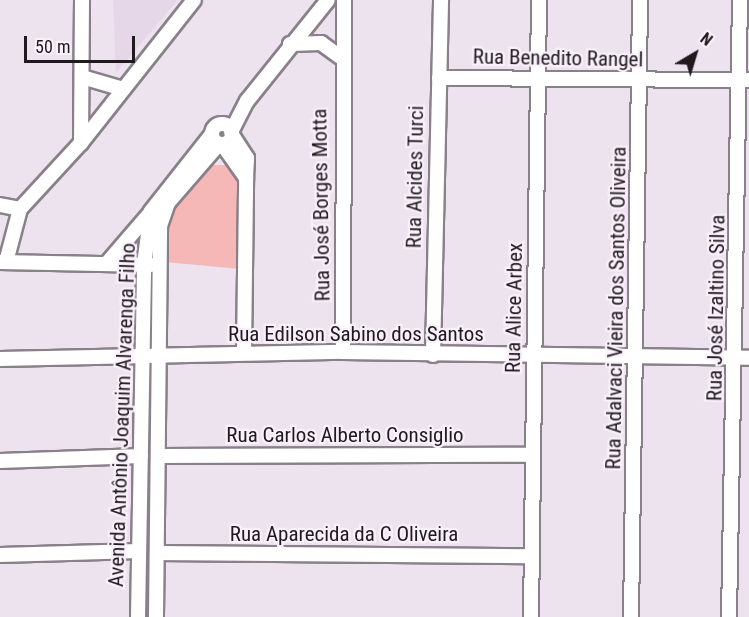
<!DOCTYPE html>
<html>
<head>
<meta charset="utf-8">
<style>
	body { margin:0 }
	#map { position:relative; width:749px; height:617px; overflow:hidden; background:#ede3ee; font-family:"Roboto Condensed",sans-serif }
	div>[style] { position:absolute }
	.built>* { inset:0; background:#e6d7e8 }
	.green>* { inset:0; background:#f6b7b7 }
	.roads { filter:drop-shadow(2px 0 #89808a) drop-shadow(-2px 0 #89808a) drop-shadow(0 2px #89808a) drop-shadow(0 -2px #89808a) }
	.minor>* { height:14px; margin:-7px; padding:0 7px; transform-origin:7px; border-radius:7px; background:#fff }
	.minor>.ring { margin:-7px; padding:0; box-sizing:content-box; background:none; border:14px solid #fff; border-radius:50% }
	span { translate:-50% -50%; white-space:nowrap; text-align:center; line-height:1.15; -webkit-text-stroke:4.5px #faf0fb; paint-order:stroke }
	.street-label { font-size:21px; color:#1e1a1e }
	.north { position:absolute; left:665px; top:24px; width:60px; height:60px; -webkit-text-stroke:4px #faf0fb; paint-order:stroke; rotate:38deg; font-size:16px; font-weight:700; line-height:24px; text-align:center; color:#1e1a1e }
	.north::after { content:''; display:block; margin:auto; width:21px; height:27px; background:#1e1a1e; clip-path:polygon(50% 0,100% 100%,50% 72%,0 100%) }
	.scale { position:absolute; left:24px; top:36px; width:111px; height:27px; box-sizing:border-box; border:3px solid #1e1a1e; border-top:0; padding-left:8px; font-size:18px; line-height:21px; white-space:nowrap; color:#1e1a1e; -webkit-text-stroke:4px #faf0fb; paint-order:stroke }
</style>
</head>
<body>
<div id="map">
	<div class="built">
		<i style="clip-path:polygon(113px 0,178px 0,116px 73px)"></i>
	</div>
	<div class="green">
		<i style="clip-path:polygon(213px 165px,232px 165px,242px 181px,240px 269px,165px 262px,163px 219px)"></i>
	</div>
	<div class="roads">
		<div class="minor">
			<i style="left:290px;top:44px;width:31px;rotate:-2deg"></i>
			<i style="left:321px;top:43px;width:24px;rotate:36deg"></i>
			<i style="left:82px;top:77px;width:43px;rotate:16.3deg"></i>
			<i style="left:439px;top:78px;width:310px;rotate:0.4deg"></i>
			<i class="ring" style="left:212px;top:124px;width:6px;height:6px"></i>
			<i style="left:231px;top:132px;width:35px;rotate:-63deg"></i>
			<i style="left:247px;top:101px;width:129px;rotate:-51.3deg"></i>
			<i style="left:81px;top:143px;width:143px;rotate:-89.6deg"></i>
			<i style="left:222px;top:144px;width:42px;rotate:54.8deg"></i>
			<i style="left:246px;top:178px;width:20px;rotate:-87deg"></i>
			<i style="left:247px;top:158px;width:27px;rotate:-123deg"></i>
			<i style="left:0;top:205px;width:20px;rotate:11deg"></i>
			<i style="left:0;top:262px;width:151px;rotate:1.1deg"></i>
			<i style="left:6px;top:262px;width:55px;rotate:-75.2deg"></i>
			<i style="left:20px;top:209px;width:90px;rotate:-47.3deg"></i>
			<i style="left:81px;top:143px;width:182px;rotate:-51.7deg"></i>
			<i style="left:107px;top:263px;width:66px;rotate:-49.3deg"></i>
			<i style="left:343px;top:352px;width:352px;rotate:-89.8deg"></i>
			<i style="left:244px;top:353px;width:175px;rotate:-89.3deg"></i>
			<i style="left:433px;top:355px;width:355px;rotate:-88.7deg"></i>
			<i style="left:0;top:359px;width:343px;rotate:-1.2deg"></i>
			<i style="left:343px;top:352px;width:406px;rotate:0.8deg"></i>
			<i style="left:159px;top:456px;width:372px;rotate:-0.2deg"></i>
			<i style="left:0;top:461px;width:141px;rotate:-2deg"></i>
			<i style="left:157px;top:553px;width:374px;rotate:0.5deg"></i>
			<i style="left:0;top:555px;width:139px;rotate:-1.6deg"></i>
			<i style="left:138px;top:617px;width:352px;rotate:-89deg"></i>
			<i style="left:144px;top:265px;width:54px;rotate:-82.6deg"></i>
			<i style="left:151px;top:211px;width:98px;rotate:-51.6deg"></i>
			<i style="left:156px;top:617px;width:391px;rotate:-89.4deg"></i>
			<i style="left:160px;top:226px;width:24px;rotate:-71deg"></i>
			<i style="left:168px;top:203px;width:78px;rotate:-49.2deg"></i>
			<i style="left:531px;top:617px;width:617px;rotate:-89.26deg"></i>
			<i style="left:631px;top:617px;width:617px;rotate:-89.16deg"></i>
			<i style="left:729px;top:617px;width:617px;rotate:-88.98deg"></i>
		</div>
	</div>
	<div class="street-label">
		<span style="left:558px;top:58px;rotate:1deg">Rua Benedito Rangel</span>
		<span style="left:415px;top:177px;rotate:-89deg">Rua Alcides Turci</span>
		<span style="left:321px;top:205px;rotate:-91deg">Rua José Borges Motta</span>
		<span style="left:514px;top:308px;rotate:-89deg">Rua Alice Arbex</span>
		<span style="left:616px;top:308px;rotate:-89deg">Rua Adalvaci Vieira dos Santos Oliveira</span>
		<span style="left:716px;top:308px;rotate:-89deg">Rua José Izaltino Silva</span>
		<span style="left:356px;top:334px">Rua Edilson Sabino dos Santos</span>
		<span style="left:122px;top:415px;rotate:-88deg">Avenida Antônio Joaquim Alvarenga Filho</span>
		<span style="left:345px;top:435px">Rua Carlos Alberto Consiglio</span>
		<span style="left:344px;top:534px">Rua Aparecida da C Oliveira</span>
	</div>
	<div class="north">N</div>
	<div class="scale">50 m</div>
</div>
</body>
</html>
